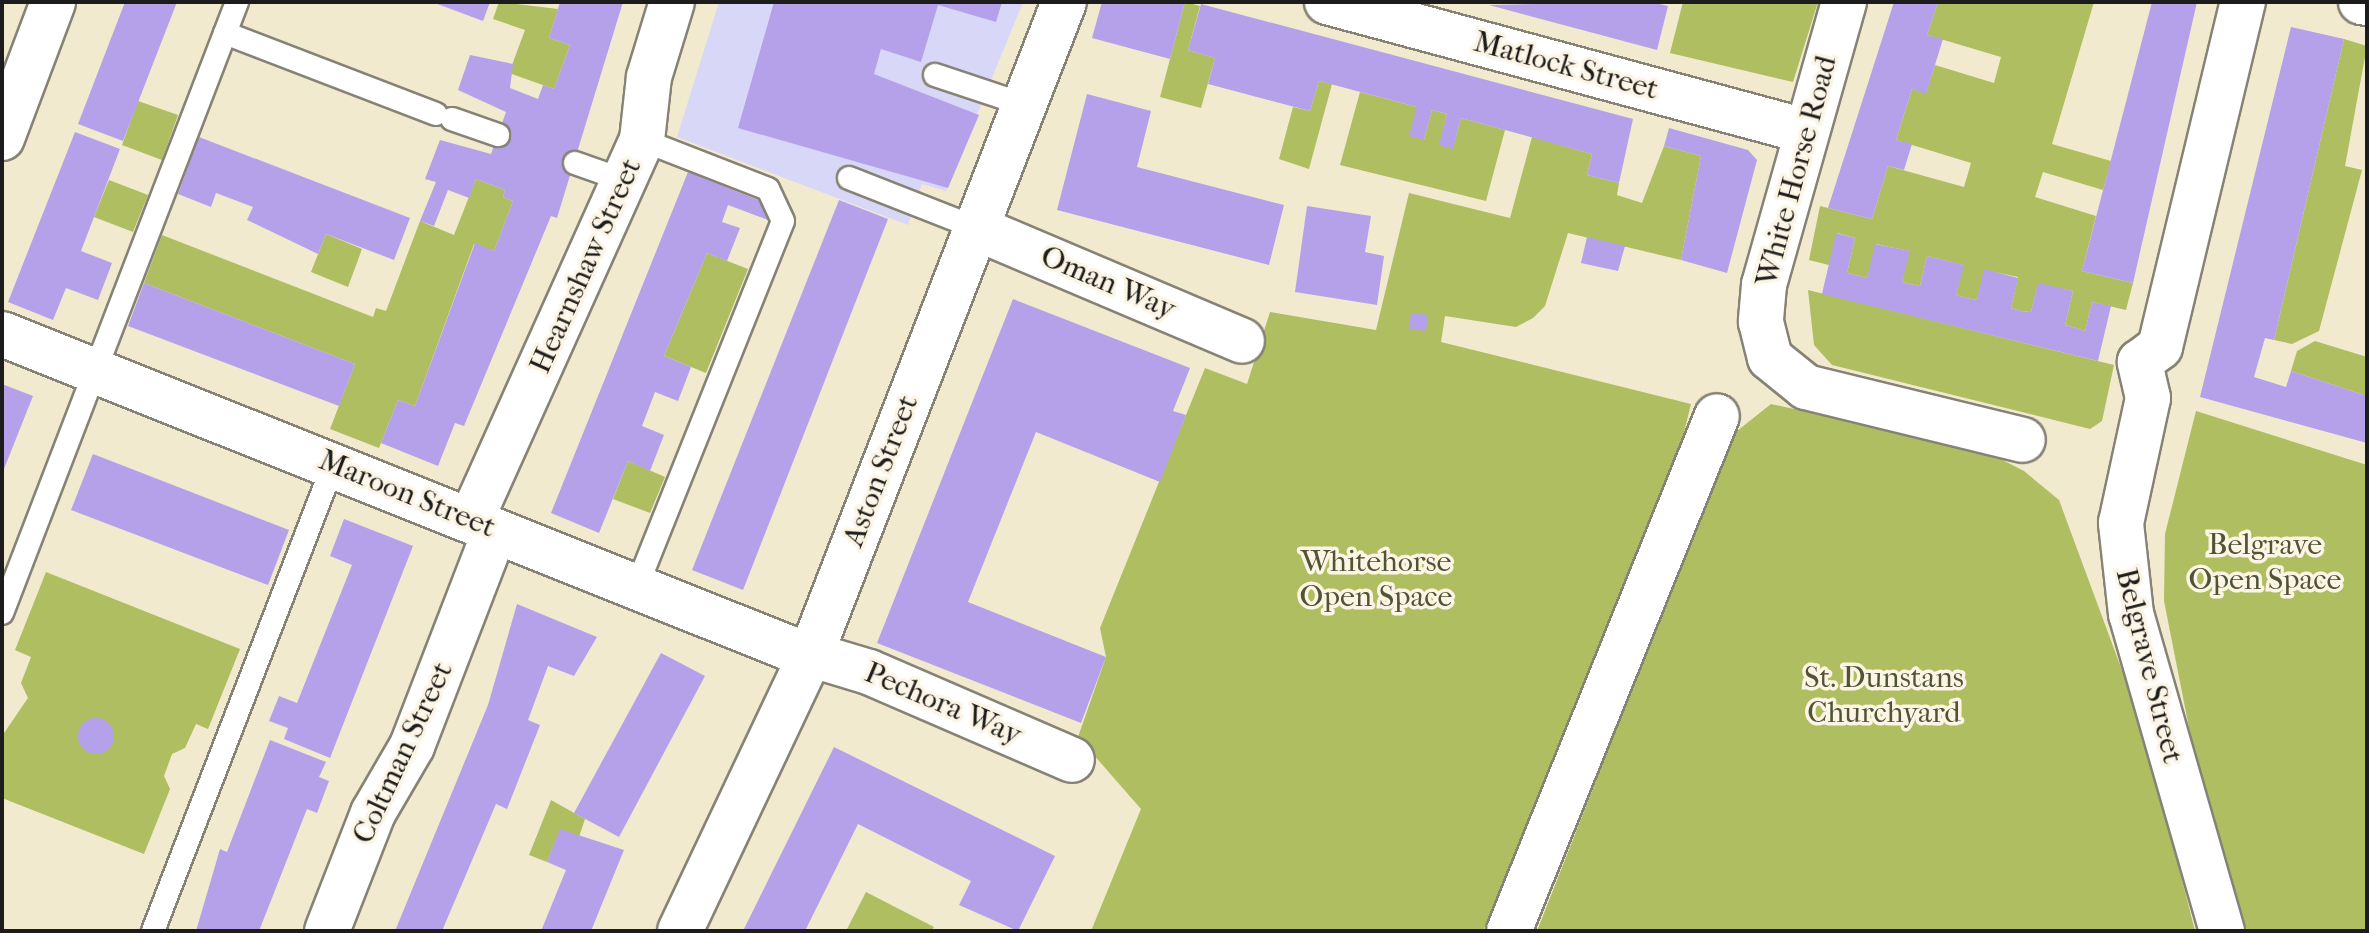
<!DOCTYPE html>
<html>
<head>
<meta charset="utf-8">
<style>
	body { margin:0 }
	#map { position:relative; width:2369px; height:933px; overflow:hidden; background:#f1eacf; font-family:"IM FELL French Canon",serif }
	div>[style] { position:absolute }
	.built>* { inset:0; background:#d8d7f8 }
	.green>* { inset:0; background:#aebe61 }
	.building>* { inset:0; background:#b5a1ea }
	.round { border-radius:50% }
	.roads { filter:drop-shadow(2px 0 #868376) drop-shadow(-2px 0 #868376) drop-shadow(0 2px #868376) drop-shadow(0 -2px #868376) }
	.lane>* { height:22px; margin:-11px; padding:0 11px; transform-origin:11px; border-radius:11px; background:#fff }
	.street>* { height:44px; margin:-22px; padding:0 22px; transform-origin:22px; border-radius:22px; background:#fff }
	.secondary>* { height:44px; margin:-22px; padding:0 22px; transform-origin:22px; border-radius:22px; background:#fff }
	span { translate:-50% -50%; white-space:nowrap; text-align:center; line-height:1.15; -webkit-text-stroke:7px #fcf5e5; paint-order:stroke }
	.street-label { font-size:30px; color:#1c1c1c }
	.park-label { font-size:30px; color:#4f5534 }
	.frame { position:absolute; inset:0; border:4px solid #1c1c1c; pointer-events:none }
</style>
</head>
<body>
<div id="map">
	<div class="built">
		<i style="clip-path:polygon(719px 2px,1023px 2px,946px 191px,922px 184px,908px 225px,677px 137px)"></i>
	</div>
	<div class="green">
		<i style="clip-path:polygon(499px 2px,558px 9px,549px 38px,570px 45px,554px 89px,509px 73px,525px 30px,493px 19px)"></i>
		<i style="clip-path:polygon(1185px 2px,1200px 6px,1188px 50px,1215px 58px,1201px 108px,1160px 97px)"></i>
		<i style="clip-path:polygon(1683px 2px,1818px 2px,1793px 82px,1670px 53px)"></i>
		<i style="clip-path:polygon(1938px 2px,2094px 2px,2052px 144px,2111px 161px,2103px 190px,2043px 172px,2035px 197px,2096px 216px,2082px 271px,2133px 283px,2126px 310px,2092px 302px,2085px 331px,2076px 328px,2065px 325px,2073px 291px,2038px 284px,2031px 312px,2021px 311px,2011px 308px,2018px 277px,1985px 270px,1977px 300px,1967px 298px,1956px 295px,1963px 265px,1927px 256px,1920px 286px,1910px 284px,1902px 282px,1909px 251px,1876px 244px,1867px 278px,1847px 273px,1855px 238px,1837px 233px,1829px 265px,1809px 260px,1820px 206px,1872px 219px,1888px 166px,1964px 187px,1971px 163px,1896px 140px,1912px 89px,1926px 93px,1935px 65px,1994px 83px,2001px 57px,1927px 35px)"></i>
		<i style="clip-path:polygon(2344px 39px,2367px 46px,2345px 166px,2362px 170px,2319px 331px,2292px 344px,2274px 340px)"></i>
		<i style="clip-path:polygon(1319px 81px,1332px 84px,1309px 169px,1279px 159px,1293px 107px,1310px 111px)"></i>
		<i style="clip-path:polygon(1360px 92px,1417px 107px,1424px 140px,1432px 110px,1447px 114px,1440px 145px,1453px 148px,1461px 118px,1505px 130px,1486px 201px,1340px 165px)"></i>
		<i style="clip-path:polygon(138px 101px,178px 115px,162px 160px,122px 145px)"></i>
		<i style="clip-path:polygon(1532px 137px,1592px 154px,1587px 175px,1619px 183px,1617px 195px,1642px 203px,1664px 146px,1701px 156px,1681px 260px,1568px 233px,1545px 306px,1533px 318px,1516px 327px,1445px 316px,1441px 342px,1691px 404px,1676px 465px,1483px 931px,1091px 931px,1141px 809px,1078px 737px,1106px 657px,1100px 628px,1205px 368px,1247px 384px,1270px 312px,1376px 330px,1409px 193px,1510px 218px)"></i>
		<i style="clip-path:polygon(476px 179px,505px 190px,503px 197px,513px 201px,494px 251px,474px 244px,415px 406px,398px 400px,379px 448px,330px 429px,355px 364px,144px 283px,162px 235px,373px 317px,376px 308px,386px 311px,420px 221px,454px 235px)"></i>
		<i style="clip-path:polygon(109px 180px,148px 195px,133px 232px,94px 217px)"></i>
		<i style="clip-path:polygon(326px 234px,362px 249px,348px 287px,311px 272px)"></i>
		<i style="clip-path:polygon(707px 253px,748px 269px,706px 373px,664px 356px)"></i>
		<i style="clip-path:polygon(1808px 290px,2114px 365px,2102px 421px,2090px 429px,1832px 365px,1814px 345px)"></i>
		<i style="clip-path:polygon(2315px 341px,2367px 357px,2367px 396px,2291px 371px,2297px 351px)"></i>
		<i style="clip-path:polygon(1771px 404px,1981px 449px,2024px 471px,2059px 500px,2144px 730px,2195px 931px,1537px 931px,1732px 435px)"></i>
		<i style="clip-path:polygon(2196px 411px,2367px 465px,2367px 931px,2247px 931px,2194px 753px,2164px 601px,2165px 534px)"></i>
		<i style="clip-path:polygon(628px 461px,665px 477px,650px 513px,613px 499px)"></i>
		<i style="clip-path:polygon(46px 572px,240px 649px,208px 729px,196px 724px,185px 748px,172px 754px,164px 776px,170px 789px,144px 854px,2px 798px,2px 736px,28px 698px,21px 683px,31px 657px,15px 650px)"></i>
		<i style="clip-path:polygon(551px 800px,585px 819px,579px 837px,560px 830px,547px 862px,529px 855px)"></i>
		<i style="clip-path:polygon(866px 892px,934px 927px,931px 931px,846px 931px)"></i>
	</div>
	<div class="building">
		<i style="clip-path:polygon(125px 2px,177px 2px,123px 141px,78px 124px)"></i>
		<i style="clip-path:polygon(432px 2px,490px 2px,483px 21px)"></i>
		<i style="clip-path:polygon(560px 2px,623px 2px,557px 218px,551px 216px,464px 426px,455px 423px,438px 466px,381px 443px,398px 400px,415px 406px,475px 243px,494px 251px,513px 201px,503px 197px,505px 190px,476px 179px,469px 198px,448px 190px,434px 226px,420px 221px,436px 182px,425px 179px,440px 140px,491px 154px,506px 112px,458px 90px,470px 55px,513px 64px,510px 88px,538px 99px,543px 85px,554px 89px,570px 45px,549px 38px)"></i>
		<i style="clip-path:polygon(774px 2px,1002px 2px,996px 22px,938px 5px,921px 62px,881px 49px,874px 74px,979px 115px,948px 188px,738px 128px)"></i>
		<i style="clip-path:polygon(1102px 2px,1185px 2px,1170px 59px,1092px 38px)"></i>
		<i style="clip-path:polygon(1651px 2px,1668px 6px,1657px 50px,1489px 5px)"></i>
		<i style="clip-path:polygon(1894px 2px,1938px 2px,1927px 35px,1943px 39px,1926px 94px,1912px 89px,1896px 140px,1912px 144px,1904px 170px,1888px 166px,1872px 219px,1828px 208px)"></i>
		<i style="clip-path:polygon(2152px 2px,2197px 2px,2133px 283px,2082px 271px)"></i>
		<i style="clip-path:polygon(1201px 4px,1633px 119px,1619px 183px,1587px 175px,1592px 154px,1461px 118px,1453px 149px,1439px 145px,1447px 114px,1432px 110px,1424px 140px,1409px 136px,1417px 107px,1319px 81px,1310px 111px,1208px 84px,1215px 58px,1188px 50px)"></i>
		<i style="clip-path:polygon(2291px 27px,2344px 39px,2274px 340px,2265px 338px,2254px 377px,2286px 387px,2291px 371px,2367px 396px,2367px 443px,2200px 397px)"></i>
		<i style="clip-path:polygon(1087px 94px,1151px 111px,1137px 167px,1284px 205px,1269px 265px,1057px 210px)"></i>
		<i style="clip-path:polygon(1669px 128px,1748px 150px,1757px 160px,1727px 273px,1681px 260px,1701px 156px,1664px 146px)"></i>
		<i style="clip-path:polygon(75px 132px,120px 149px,81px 251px,112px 263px,98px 300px,66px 288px,53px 320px,8px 302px)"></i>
		<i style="clip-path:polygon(199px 137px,410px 218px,394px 260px,326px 234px,318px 254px,247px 220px,253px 207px,216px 193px,211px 207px,178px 194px)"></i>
		<i style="clip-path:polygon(688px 172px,763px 202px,770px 215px,768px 220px,728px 205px,722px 222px,740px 228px,727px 261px,707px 253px,664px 356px,691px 367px,678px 401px,655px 392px,642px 426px,664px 435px,650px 471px,628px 461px,599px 533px,551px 513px)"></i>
		<i style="clip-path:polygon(839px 200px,888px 219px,743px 590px,692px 570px)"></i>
		<i style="clip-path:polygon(1307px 206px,1371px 216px,1365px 252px,1384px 256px,1377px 305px,1295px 292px)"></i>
		<i style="clip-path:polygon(1836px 233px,1855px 238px,1847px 273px,1867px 278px,1875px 244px,1910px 251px,1902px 282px,1910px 284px,1920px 286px,1927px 256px,1964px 265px,1956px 295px,1967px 298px,1977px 300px,1984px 269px,2018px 278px,2011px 308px,2021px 311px,2031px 312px,2038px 283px,2073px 291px,2065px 325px,2076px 328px,2085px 331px,2092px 302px,2111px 306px,2098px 361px,1822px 294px)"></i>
		<i style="clip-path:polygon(1587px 237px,1625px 246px,1618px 271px,1581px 263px)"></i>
		<i style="clip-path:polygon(144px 283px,355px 364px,339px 406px,128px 326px)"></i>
		<i style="clip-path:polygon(1013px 299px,1190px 368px,1173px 411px,1186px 415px,1160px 482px,1036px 432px,968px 602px,1106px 657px,1081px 723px,877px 643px)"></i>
		<i style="clip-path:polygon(1411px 313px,1428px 315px,1426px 331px,1409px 329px)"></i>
		<i style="clip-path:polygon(2px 384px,33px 396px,2px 474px)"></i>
		<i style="clip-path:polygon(93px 454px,289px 530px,268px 585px,71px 510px)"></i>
		<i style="clip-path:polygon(344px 519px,413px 546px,330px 758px,284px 739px,288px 728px,269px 721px,279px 696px,297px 703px,352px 565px,330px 556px)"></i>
		<i style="clip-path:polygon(517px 604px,597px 637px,574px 676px,548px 666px,528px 720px,540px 725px,507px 809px,496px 804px,442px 931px,395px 931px,488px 705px)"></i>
		<i style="clip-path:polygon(661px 653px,705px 676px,619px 837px,574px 813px)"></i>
		<i class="round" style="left:78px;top:718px;width:36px;height:36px"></i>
		<i style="clip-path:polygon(270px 740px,326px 762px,319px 777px,329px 781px,317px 813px,307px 809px,259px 931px,196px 931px,220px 849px,227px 852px)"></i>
		<i style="clip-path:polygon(834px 747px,1055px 856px,1018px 931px,959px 905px,971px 881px,858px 824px,805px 931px,743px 931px)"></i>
		<i style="clip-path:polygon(560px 829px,624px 850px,591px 931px,541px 931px,566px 870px,547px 862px)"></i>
	</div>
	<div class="roads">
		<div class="lane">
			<i style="left:225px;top:33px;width:226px;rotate:21deg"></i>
			<i style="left:935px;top:75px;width:98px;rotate:18.4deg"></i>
			<i style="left:452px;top:119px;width:49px;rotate:19.2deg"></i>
			<i style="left:575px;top:163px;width:54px;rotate:19.4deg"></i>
			<i style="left:849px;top:178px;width:134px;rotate:21.4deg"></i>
			<i style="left:637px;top:586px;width:393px;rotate:-68.2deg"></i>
			<i style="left:783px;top:221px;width:35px;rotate:-115deg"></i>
			<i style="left:768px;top:189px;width:135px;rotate:-158.7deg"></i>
			<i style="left:2px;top:613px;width:655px;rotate:-68.96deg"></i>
			<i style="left:153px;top:931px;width:502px;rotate:-68.86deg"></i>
		</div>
		<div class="street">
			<i style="left:1327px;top:2px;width:495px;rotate:15.1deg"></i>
			<i style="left:1844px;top:2px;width:294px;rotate:105.8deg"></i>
			<i style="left:1764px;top:285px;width:37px;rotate:95deg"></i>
			<i style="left:1761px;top:322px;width:37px;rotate:76deg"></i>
			<i style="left:1770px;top:358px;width:46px;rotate:38.9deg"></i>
			<i style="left:1806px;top:387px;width:223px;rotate:13.7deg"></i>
			<i style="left:2361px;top:2px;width:6px;rotate:9deg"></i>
			<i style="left:2px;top:138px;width:145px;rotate:-69.4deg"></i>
			<i style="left:974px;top:227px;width:291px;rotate:23deg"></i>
			<i style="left:2px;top:334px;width:844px;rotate:21.76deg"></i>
			<i style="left:786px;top:647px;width:87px;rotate:16.8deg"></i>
			<i style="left:869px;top:672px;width:221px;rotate:23.4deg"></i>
			<i style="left:471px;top:520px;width:417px;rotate:-65.8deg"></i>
			<i style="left:642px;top:140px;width:63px;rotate:-83.7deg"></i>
			<i style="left:649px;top:77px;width:78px;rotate:-73deg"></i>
			<i style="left:327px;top:931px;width:127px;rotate:-68.7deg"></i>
			<i style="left:373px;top:813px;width:78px;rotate:-59.8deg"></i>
			<i style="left:412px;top:746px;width:230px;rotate:-68.9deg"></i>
			<i style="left:680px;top:931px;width:306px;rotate:-64.7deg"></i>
			<i style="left:811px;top:654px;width:699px;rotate:-68.79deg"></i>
			<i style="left:1509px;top:931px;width:555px;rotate:-68.01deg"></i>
		</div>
		<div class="secondary">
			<i style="left:2222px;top:931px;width:330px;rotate:-106deg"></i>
			<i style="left:2131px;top:614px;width:92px;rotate:-96.3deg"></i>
			<i style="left:2121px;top:523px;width:128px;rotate:-77.8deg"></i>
			<i style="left:2148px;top:398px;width:37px;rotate:-103deg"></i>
			<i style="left:2140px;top:362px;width:25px;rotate:-37deg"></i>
			<i style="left:2160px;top:347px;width:355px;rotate:-76.5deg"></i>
		</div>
	</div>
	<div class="street-label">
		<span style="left:1566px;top:66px;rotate:15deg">Matlock Street</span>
		<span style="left:1797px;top:171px;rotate:-75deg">White Horse Road</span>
		<span style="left:586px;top:266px;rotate:-66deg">Hearnshaw Street</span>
		<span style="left:1108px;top:283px;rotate:23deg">Oman Way</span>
		<span style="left:881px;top:471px;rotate:-69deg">Aston Street</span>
		<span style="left:407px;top:494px;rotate:22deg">Maroon Street</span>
		<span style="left:2149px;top:666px;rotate:76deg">Belgrave Street</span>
		<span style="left:943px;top:704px;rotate:23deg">Pechora Way</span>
		<span style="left:403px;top:753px;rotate:-65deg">Coltman Street</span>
	</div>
	<div class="park-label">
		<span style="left:2265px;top:562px">Belgrave<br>Open Space</span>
		<span style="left:1376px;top:579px">Whitehorse<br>Open Space</span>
		<span style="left:1884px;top:695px">St. Dunstans<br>Churchyard</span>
	</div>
	<div class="frame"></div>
</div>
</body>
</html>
